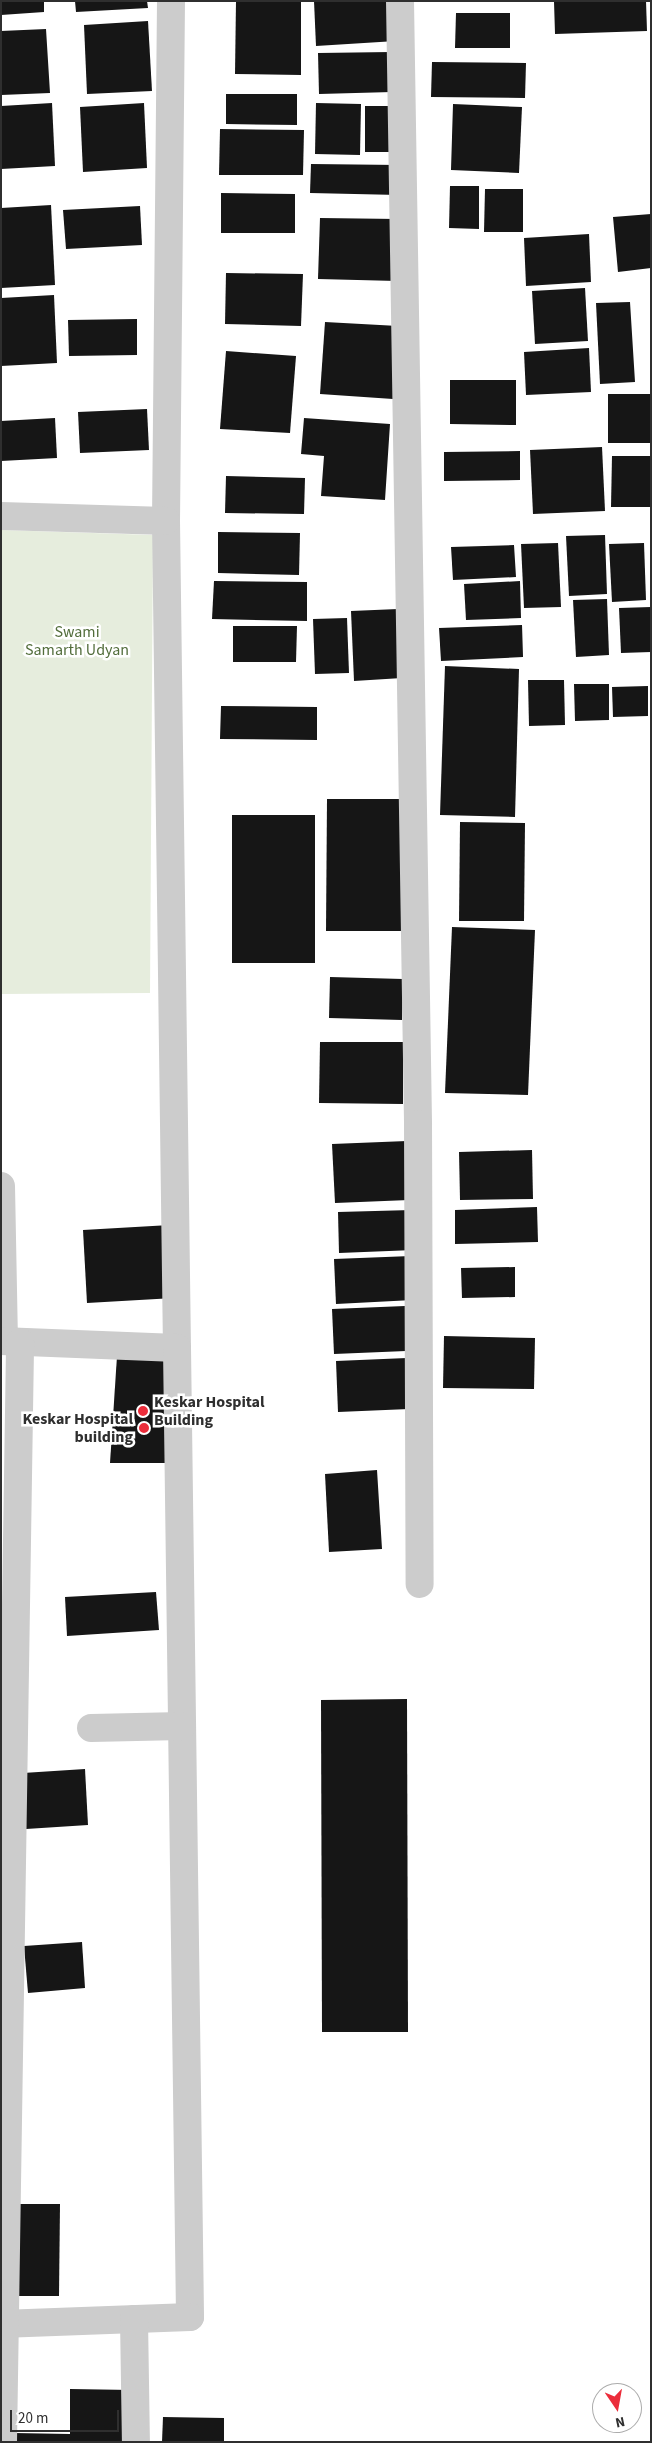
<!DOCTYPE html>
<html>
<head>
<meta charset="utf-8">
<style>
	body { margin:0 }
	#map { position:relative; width:652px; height:2443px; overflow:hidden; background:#fff; font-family:"Source Sans 3",sans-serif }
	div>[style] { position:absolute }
	.green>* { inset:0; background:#e6eddd }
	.building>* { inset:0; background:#161616 }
	.minor>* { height:28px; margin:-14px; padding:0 14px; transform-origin:14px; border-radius:14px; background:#ccc }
	.dots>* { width:14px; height:14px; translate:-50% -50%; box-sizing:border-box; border:2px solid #fff; border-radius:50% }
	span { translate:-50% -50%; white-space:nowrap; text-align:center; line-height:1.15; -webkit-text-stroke:5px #fff; paint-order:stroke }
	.park-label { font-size:16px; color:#526d3b }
	.poi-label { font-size:16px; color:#2f2f2f; font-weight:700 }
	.left { translate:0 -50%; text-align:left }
	.right { translate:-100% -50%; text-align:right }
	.frame { position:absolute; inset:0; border:2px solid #2f2f2f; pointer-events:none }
	.north { position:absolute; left:592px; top:2383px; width:50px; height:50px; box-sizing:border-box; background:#fff; border:1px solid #acacac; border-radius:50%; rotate:168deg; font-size:14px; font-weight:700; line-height:20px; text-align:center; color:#2f2f2f }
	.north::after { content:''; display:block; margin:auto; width:18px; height:22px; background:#eb2d3b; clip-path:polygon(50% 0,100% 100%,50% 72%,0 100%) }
	.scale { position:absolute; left:10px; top:2410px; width:109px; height:22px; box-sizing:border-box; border:2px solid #2f2f2f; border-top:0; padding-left:6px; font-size:15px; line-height:18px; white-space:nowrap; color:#2f2f2f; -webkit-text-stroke:4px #fff; paint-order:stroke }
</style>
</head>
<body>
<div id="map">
	<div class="green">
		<i style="clip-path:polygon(1px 530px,153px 535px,150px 993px,1px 994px)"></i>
	</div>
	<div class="building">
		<i style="clip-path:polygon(1px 1px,44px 1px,44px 12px,1px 15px)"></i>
		<i style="clip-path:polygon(75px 1px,147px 1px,148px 8px,76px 12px)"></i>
		<i style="clip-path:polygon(236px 1px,301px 1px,301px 75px,235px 74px)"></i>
		<i style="clip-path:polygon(314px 1px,394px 1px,396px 41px,316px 46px)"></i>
		<i style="clip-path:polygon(554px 1px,646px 1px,647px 31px,555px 34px)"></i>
		<i style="clip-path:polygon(456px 13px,510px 13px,510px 48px,455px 48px)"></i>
		<i style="clip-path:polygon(148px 21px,152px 91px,87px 94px,84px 25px)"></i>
		<i style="clip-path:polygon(46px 29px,50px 93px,1px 95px,1px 31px)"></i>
		<i style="clip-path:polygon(391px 52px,392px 92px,319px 94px,318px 53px)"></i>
		<i style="clip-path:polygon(432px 62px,526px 63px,525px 98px,431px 97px)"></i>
		<i style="clip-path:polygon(226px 94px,297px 94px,297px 125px,226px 124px)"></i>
		<i style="clip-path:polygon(52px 103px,55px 166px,1px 169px,1px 106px)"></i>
		<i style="clip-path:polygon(144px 103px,147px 168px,83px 172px,80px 107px)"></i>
		<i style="clip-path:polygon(316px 103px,361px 104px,360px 155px,315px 154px)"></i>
		<i style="clip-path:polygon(453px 104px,522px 107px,519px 173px,451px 170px)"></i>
		<i style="clip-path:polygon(365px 106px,397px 106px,396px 152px,365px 152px)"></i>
		<i style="clip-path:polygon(220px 129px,304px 130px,303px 175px,219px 175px)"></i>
		<i style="clip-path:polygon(311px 164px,399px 165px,399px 195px,310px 193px)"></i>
		<i style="clip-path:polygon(450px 186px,479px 186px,479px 229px,449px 228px)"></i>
		<i style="clip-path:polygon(485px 189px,523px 189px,523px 232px,484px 232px)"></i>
		<i style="clip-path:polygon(221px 193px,295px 194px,295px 233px,221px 233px)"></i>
		<i style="clip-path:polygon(51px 205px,55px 285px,1px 288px,1px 208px)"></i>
		<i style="clip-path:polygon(140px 206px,142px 245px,66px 249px,63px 210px)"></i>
		<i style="clip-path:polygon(651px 214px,651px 268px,618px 272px,613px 217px)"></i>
		<i style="clip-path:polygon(320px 218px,398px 219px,397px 281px,318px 279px)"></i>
		<i style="clip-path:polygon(589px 234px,591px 282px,526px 286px,524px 238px)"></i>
		<i style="clip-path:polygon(226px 273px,303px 274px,301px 326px,225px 324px)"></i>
		<i style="clip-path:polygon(585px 288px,588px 341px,535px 344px,532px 291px)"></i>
		<i style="clip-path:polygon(54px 295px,57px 363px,1px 366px,1px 298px)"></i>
		<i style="clip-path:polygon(630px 302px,635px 382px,600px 384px,596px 303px)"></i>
		<i style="clip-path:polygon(137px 319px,137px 355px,69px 356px,68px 320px)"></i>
		<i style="clip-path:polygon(325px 322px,398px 326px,393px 399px,320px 394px)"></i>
		<i style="clip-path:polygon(589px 348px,591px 392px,526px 395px,524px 352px)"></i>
		<i style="clip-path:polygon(226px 351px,296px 356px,290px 433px,220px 429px)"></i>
		<i style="clip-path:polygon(450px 380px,516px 380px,516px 425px,450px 424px)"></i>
		<i style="clip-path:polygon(608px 394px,651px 394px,651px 443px,608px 443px)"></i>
		<i style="clip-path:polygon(147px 409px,149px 450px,80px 453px,78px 412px)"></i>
		<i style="clip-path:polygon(55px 418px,57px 458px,1px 461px,1px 421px)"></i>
		<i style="clip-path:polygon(304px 418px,390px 424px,385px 500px,321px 496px,324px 456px,301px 454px)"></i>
		<i style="clip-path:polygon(602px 447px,605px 511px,533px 514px,530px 450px)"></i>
		<i style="clip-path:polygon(520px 451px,520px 480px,444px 481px,444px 452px)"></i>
		<i style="clip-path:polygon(612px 456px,651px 456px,651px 507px,611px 507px)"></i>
		<i style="clip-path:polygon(226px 476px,305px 478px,304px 514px,225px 513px)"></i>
		<i style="clip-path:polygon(218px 532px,300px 533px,299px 575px,218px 573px)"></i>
		<i style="clip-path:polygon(605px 535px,607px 594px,569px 596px,566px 536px)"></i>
		<i style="clip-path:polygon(558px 543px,561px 607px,524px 608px,521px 544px)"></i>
		<i style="clip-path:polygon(644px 543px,646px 600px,612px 602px,609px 544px)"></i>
		<i style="clip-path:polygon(514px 545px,516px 577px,453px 580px,451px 547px)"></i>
		<i style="clip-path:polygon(214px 581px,307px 582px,307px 621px,212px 619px)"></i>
		<i style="clip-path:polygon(520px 581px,521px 618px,466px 620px,464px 584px)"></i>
		<i style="clip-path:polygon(607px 599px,609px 655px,576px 657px,573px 600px)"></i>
		<i style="clip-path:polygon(651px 607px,651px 652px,621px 653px,619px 608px)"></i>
		<i style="clip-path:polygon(398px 609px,402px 678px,354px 681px,351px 611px)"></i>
		<i style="clip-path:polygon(347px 618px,349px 673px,315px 674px,313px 619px)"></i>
		<i style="clip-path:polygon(522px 625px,523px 657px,441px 661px,439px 628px)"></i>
		<i style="clip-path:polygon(233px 626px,297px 626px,296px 662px,233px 662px)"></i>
		<i style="clip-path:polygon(445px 666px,519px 669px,515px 817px,440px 815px)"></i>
		<i style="clip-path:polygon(528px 680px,564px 680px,565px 725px,529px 726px)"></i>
		<i style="clip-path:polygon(574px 684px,609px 684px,609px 720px,575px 721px)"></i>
		<i style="clip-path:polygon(648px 686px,648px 716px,613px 717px,612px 687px)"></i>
		<i style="clip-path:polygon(221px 706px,317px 707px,317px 740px,220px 739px)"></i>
		<i style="clip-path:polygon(327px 799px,407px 799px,406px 931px,326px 931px)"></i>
		<i style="clip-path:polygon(232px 815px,315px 815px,315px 963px,232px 963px)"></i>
		<i style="clip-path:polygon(460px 822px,525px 823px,524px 921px,459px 921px)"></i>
		<i style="clip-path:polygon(452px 927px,535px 930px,528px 1095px,445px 1093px)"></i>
		<i style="clip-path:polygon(330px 977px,403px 979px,402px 1020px,329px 1018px)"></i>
		<i style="clip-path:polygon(320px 1042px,403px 1042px,403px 1104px,319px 1103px)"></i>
		<i style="clip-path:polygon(407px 1141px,409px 1200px,335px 1203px,332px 1144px)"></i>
		<i style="clip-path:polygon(532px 1150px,533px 1199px,460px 1200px,459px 1152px)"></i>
		<i style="clip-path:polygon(537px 1207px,538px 1242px,455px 1244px,455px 1210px)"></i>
		<i style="clip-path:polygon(412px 1210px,414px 1250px,339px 1253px,338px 1212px)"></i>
		<i style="clip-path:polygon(170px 1225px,174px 1298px,87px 1303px,83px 1230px)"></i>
		<i style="clip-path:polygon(411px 1256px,413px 1300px,336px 1304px,334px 1259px)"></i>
		<i style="clip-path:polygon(515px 1267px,515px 1297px,462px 1298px,461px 1268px)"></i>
		<i style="clip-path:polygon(405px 1306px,406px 1351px,334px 1354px,332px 1309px)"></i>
		<i style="clip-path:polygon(444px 1336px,535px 1338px,534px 1389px,443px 1388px)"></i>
		<i style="clip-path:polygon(117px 1356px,177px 1360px,169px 1463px,110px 1463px)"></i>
		<i style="clip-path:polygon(407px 1358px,409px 1409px,338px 1412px,336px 1361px)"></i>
		<i style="clip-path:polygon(377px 1470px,382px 1549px,329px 1552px,325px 1474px)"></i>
		<i style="clip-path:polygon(156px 1592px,159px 1630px,67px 1636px,65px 1597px)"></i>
		<i style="clip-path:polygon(407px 1699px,408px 2032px,322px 2032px,321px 1700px)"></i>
		<i style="clip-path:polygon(85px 1769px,88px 1825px,26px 1829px,23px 1773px)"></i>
		<i style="clip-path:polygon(82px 1942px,85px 1988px,28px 1993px,24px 1946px)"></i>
		<i style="clip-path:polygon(13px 2204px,60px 2204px,59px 2296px,12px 2296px)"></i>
		<i style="clip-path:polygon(70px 2389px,132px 2390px,132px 2442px,13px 2442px,14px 2433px,70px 2434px)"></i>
		<i style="clip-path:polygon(163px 2417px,224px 2418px,224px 2442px,162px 2442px)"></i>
	</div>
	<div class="minor">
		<i style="left:171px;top:1px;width:520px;rotate:90.55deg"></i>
		<i style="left:166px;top:521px;width:827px;rotate:89.24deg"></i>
		<i style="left:400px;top:1px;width:1123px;rotate:89.08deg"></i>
		<i style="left:418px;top:1124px;width:460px;rotate:89.8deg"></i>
		<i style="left:1px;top:516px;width:165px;rotate:1.7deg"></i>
		<i style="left:1px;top:1186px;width:155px;rotate:88.9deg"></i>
		<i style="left:1px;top:1341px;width:176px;rotate:2.3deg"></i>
		<i style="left:177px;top:1348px;width:969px;rotate:89.23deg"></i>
		<i style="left:190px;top:2317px;width:189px;rotate:177.9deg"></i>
		<i style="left:91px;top:1728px;width:91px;rotate:-1.3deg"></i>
		<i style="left:134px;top:2319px;width:123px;rotate:89.1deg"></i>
		<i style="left:3px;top:2442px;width:1100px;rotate:-89.11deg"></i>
	</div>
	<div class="dots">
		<i style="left:143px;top:1411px;background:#eb2d3b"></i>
		<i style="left:144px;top:1428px;background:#eb2d3b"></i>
	</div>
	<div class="park-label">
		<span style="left:77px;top:641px">Swami<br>Samarth Udyan</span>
	</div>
	<div class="poi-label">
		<span class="left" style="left:154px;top:1411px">Keskar Hospital<br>Building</span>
		<span class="right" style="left:133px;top:1428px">Keskar Hospital<br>building</span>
	</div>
	<div class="frame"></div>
	<div class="north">N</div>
	<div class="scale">20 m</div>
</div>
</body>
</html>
